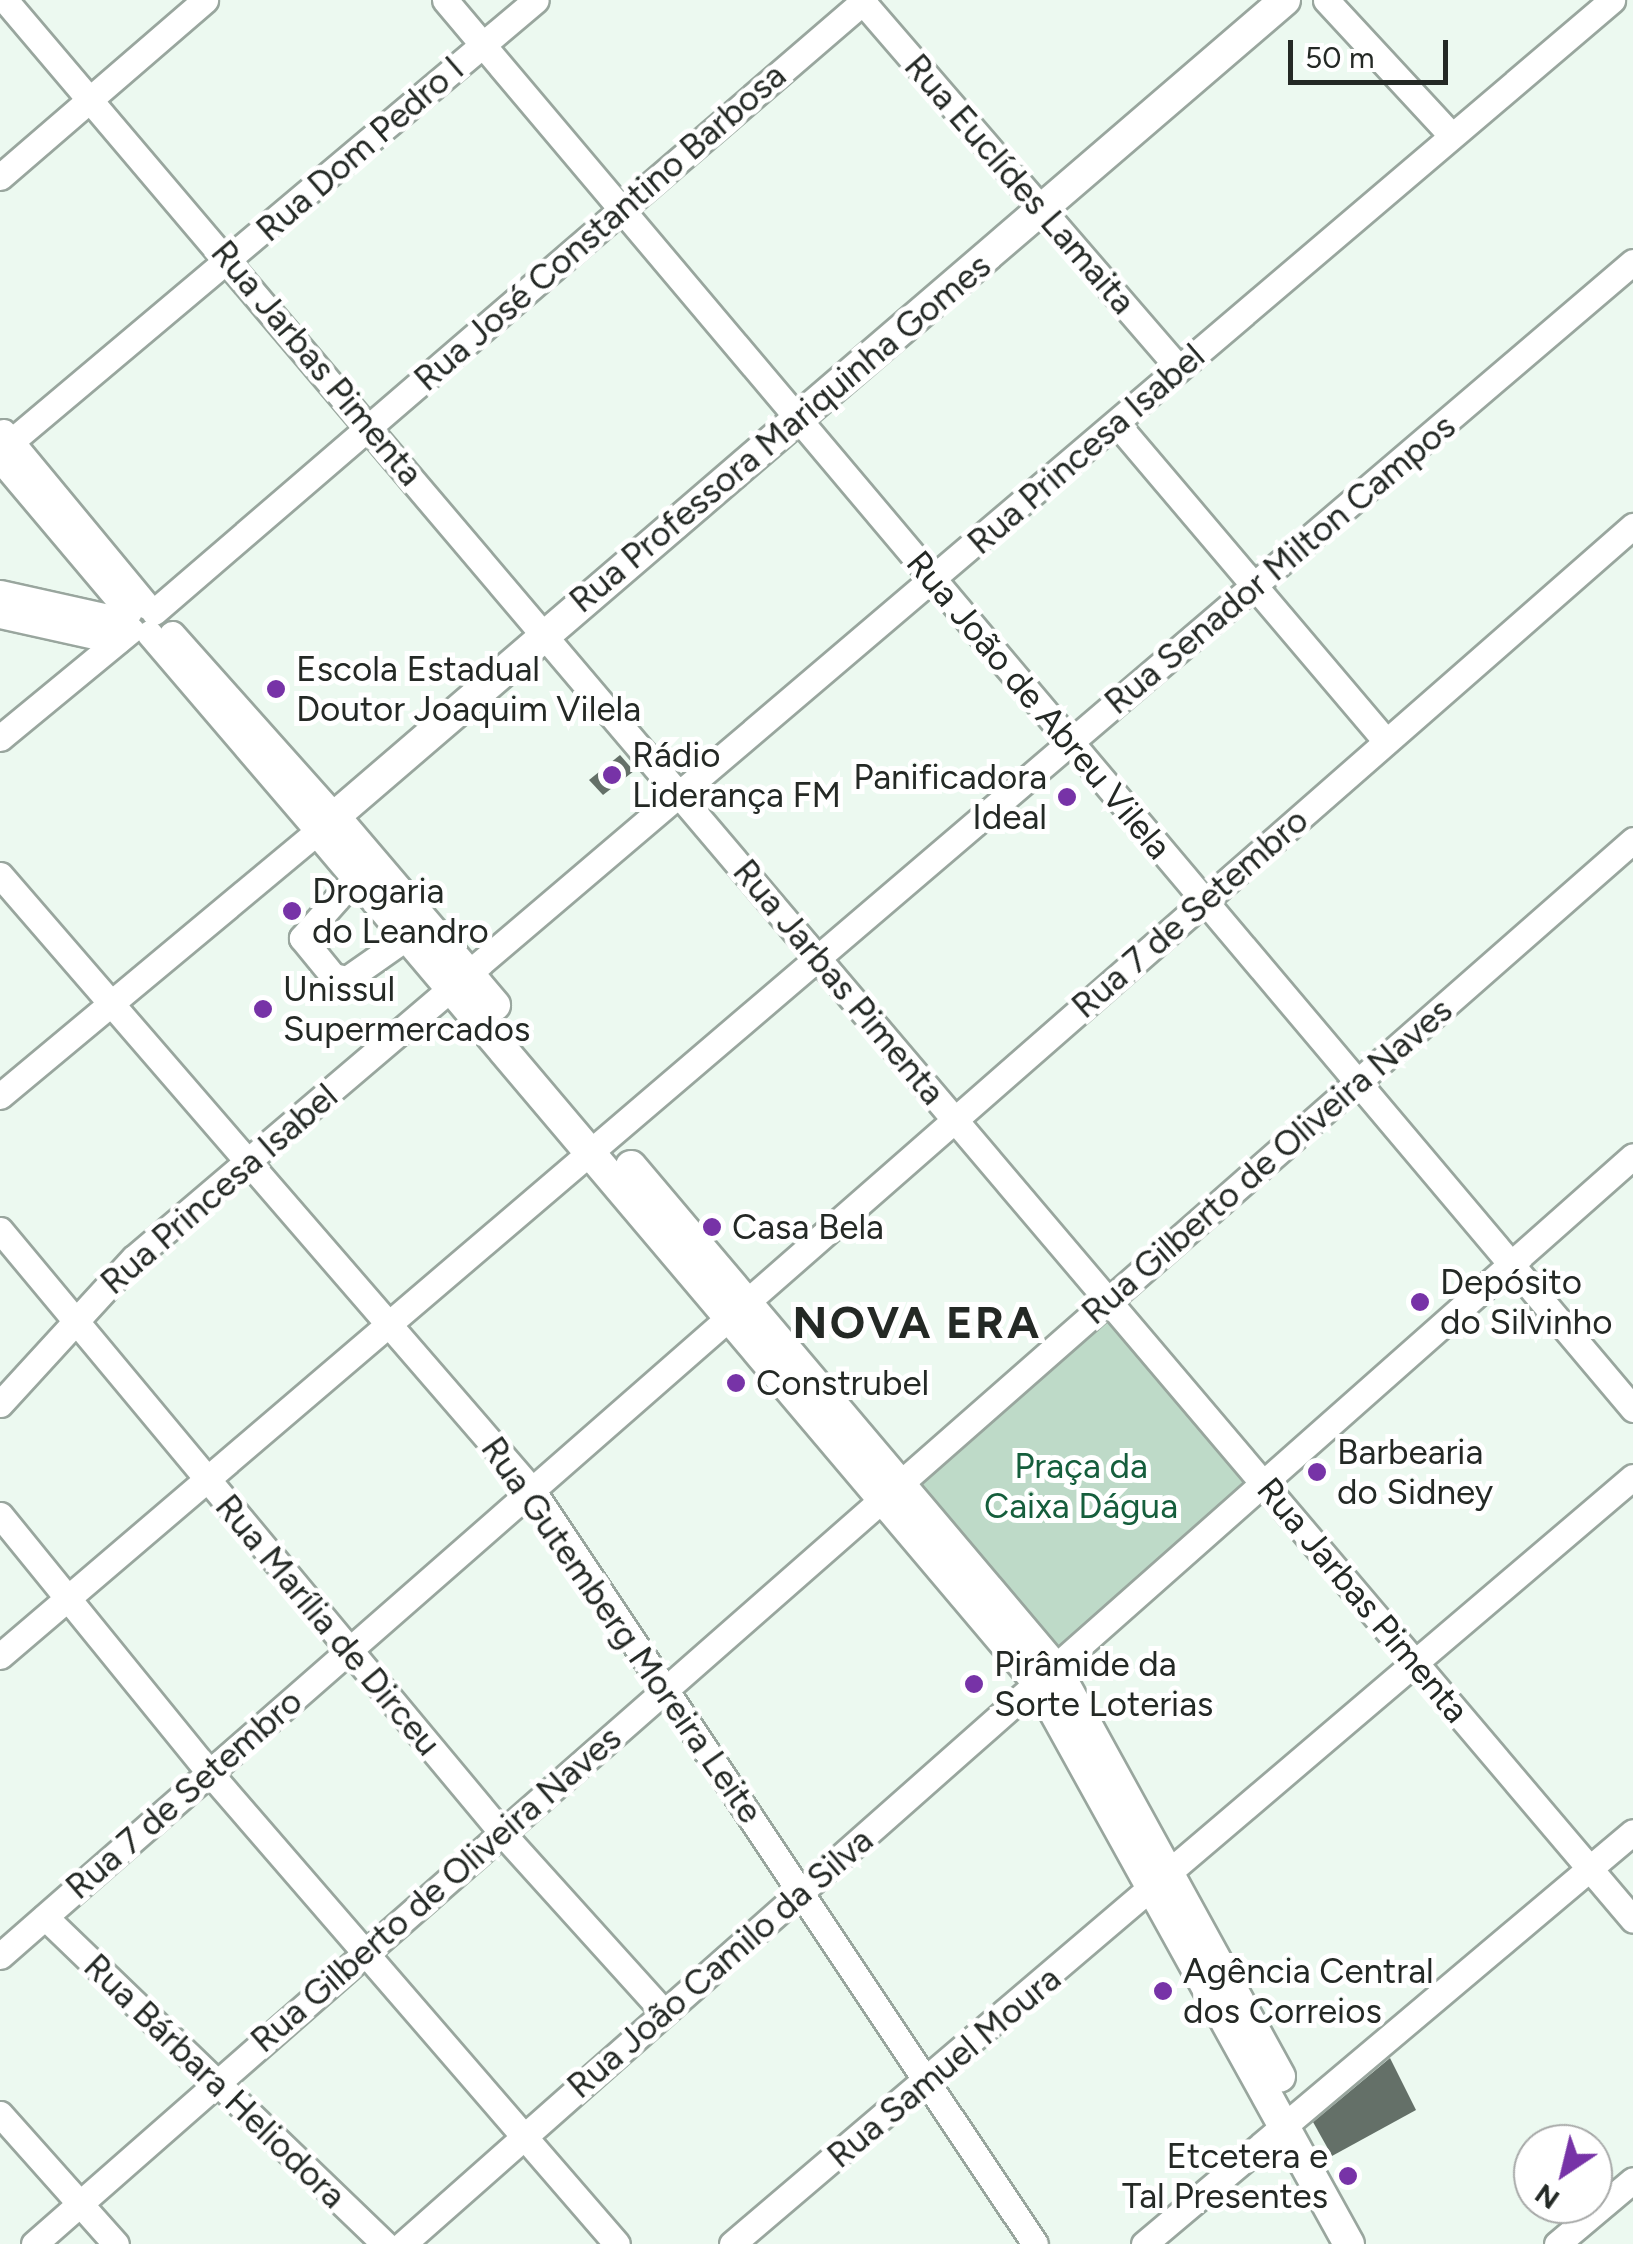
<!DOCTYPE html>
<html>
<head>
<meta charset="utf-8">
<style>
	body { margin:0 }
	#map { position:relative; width:1633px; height:2244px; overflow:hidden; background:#ecf9f0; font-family:Figtree,sans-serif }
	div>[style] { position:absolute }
	.green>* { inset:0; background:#bedac8 }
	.building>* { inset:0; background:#647068 }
	.roads { filter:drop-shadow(2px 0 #99a69e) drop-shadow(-2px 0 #99a69e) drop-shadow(0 2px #99a69e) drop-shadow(0 -2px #99a69e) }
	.minor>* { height:25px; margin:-12.5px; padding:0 12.5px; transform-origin:12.5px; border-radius:12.5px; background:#fff }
	.major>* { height:30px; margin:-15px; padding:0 15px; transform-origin:15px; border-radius:15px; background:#fff }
	.dots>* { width:28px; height:28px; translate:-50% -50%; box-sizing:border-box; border:5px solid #fff; border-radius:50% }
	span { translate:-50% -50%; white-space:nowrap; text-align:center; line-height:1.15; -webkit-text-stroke:10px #fff; paint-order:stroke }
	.street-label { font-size:35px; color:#242925 }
	.poi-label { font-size:35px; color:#242925 }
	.left { translate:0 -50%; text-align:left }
	.right { translate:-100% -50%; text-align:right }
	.park-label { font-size:35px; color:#155e3c }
	.district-label { font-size:45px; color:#242925; font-weight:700; letter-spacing:2.5px }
	.north { position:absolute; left:1513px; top:2124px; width:100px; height:100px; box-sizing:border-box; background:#fff; border:2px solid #a7a9a8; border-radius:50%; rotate:215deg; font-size:28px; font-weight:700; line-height:40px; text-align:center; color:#242925 }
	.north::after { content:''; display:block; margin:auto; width:35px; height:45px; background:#7733a7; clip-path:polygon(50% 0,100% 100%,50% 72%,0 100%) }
	.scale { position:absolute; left:1288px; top:40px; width:160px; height:45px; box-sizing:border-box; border:5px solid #242925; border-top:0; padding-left:12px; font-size:30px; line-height:35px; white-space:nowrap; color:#242925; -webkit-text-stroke:8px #fff; paint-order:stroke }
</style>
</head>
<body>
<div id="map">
	<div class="green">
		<i style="clip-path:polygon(1114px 1310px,1256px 1486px,1055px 1660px,910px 1483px)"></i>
	</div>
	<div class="building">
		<i style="clip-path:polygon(620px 755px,634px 771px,603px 795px,589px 780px)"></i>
		<i style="clip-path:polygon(1390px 2058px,1416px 2110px,1332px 2156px,1313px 2122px)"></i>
	</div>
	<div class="roads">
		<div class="minor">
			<i style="left:5px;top:0;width:2517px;rotate:49.7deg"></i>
			<i style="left:445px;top:0;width:1843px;rotate:49.86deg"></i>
			<i style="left:861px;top:0;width:486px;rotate:49.2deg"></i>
			<i style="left:1326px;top:0;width:184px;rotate:47.2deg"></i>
			<i style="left:0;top:177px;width:271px;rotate:-40.8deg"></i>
			<i style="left:1117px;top:424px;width:414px;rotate:49.7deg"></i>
			<i style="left:3px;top:432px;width:226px;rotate:50.4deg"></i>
			<i style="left:0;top:451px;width:700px;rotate:-40.08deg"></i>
			<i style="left:0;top:459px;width:200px;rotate:49.9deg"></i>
			<i style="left:0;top:593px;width:129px;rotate:12.5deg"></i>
			<i style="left:154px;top:612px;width:938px;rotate:-40.72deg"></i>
			<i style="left:0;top:615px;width:120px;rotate:12.5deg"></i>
			<i style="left:172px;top:634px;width:245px;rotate:48.3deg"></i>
			<i style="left:0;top:738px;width:170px;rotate:-39.5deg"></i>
			<i style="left:0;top:875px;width:813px;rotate:49.14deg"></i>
			<i style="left:532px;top:1490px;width:906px;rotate:56.29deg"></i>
			<i style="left:357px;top:876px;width:83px;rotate:131.6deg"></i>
			<i style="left:302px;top:938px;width:49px;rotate:50.8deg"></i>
			<i style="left:333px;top:976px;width:14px;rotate:12deg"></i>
			<i style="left:347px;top:979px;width:73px;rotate:-35deg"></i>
			<i style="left:0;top:1096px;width:414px;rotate:-39.8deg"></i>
			<i style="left:318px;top:831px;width:260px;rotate:-130.5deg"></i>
			<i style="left:0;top:1230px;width:785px;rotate:50.22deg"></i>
			<i style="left:502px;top:1833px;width:241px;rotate:47.9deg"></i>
			<i style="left:0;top:1404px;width:198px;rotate:-47.5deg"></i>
			<i style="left:134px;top:1258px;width:1941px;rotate:-40.4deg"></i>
			<i style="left:0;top:1515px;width:330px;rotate:50.9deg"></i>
			<i style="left:208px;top:1771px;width:625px;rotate:49.15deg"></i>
			<i style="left:0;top:1656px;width:2147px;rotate:-40.49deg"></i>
			<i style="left:45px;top:1917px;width:472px;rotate:43.9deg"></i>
			<i style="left:0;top:1956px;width:2171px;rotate:-41.21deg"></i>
			<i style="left:0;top:2114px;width:174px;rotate:48.3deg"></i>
			<i style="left:34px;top:2244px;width:2128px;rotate:-41.28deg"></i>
			<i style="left:403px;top:2244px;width:1642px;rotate:-41.49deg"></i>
			<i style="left:732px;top:2244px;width:1183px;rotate:-40.41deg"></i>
			<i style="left:1144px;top:2244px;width:639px;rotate:-40.12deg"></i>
			<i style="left:1557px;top:2244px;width:99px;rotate:-40.1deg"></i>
		</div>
		<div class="major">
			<i style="left:1285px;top:0;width:1275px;rotate:139.33deg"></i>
			<i style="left:318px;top:831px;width:1117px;rotate:49.79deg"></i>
			<i style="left:1039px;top:1684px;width:640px;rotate:61.03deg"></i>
			<i style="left:335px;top:817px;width:247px;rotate:49.6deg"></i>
			<i style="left:631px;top:1166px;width:659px;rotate:49.8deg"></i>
			<i style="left:1056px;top:1669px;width:465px;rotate:61.2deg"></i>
		</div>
	</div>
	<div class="dots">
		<i style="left:276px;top:689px;background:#7733a7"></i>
		<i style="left:612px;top:775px;background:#7733a7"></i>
		<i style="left:1067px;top:797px;background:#7733a7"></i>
		<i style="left:292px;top:911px;background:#7733a7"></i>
		<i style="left:263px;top:1009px;background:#7733a7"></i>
		<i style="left:712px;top:1227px;background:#7733a7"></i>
		<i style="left:1420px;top:1302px;background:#7733a7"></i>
		<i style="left:736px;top:1383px;background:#7733a7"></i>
		<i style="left:1317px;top:1472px;background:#7733a7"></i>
		<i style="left:974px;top:1684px;background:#7733a7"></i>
		<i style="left:1163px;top:1991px;background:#7733a7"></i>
		<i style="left:1348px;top:2176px;background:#7733a7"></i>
	</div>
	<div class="street-label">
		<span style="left:360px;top:149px;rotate:-41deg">Rua Dom Pedro I</span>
		<span style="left:1020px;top:184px;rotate:49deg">Rua Euclídes Lamaita</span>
		<span style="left:600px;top:227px;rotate:-41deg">Rua José Constantino Barbosa</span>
		<span style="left:317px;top:363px;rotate:50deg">Rua Jarbas Pimenta</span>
		<span style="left:780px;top:433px;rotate:-40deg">Rua Professora Mariquinha Gomes</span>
		<span style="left:1086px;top:449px;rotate:-41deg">Rua Princesa Isabel</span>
		<span style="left:1280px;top:564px;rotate:-40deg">Rua Senador Milton Campos</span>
		<span style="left:1039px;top:705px;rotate:50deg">Rua João de Abreu Vilela</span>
		<span style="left:1190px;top:913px;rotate:-41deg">Rua 7 de Setembro</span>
		<span style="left:839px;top:982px;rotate:50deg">Rua Jarbas Pimenta</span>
		<span style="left:1267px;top:1161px;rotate:-41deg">Rua Gilberto de Oliveira Naves</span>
		<span style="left:219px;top:1189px;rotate:-41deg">Rua Princesa Isabel</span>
		<span style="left:1363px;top:1600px;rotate:50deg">Rua Jarbas Pimenta</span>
		<span style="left:328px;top:1625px;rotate:50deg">Rua Marília de Dirceu</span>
		<span style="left:622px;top:1630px;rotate:55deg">Rua Gutemberg Moreira Leite</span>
		<span style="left:184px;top:1794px;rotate:-41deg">Rua 7 de Setembro</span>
		<span style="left:436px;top:1889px;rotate:-41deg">Rua Gilberto de Oliveira Naves</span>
		<span style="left:720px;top:1963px;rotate:-41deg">Rua João Camilo da Silva</span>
		<span style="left:944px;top:2067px;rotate:-40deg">Rua Samuel Moura</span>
		<span style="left:215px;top:2081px;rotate:44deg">Rua Bárbara Heliodora</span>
	</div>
	<div class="poi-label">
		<span class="left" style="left:296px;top:689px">Escola Estadual<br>Doutor Joaquim Vilela</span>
		<span class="left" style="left:632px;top:775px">Rádio<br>Liderança FM</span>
		<span class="right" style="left:1047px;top:797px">Panificadora<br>Ideal</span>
		<span class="left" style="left:312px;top:911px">Drogaria<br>do Leandro</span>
		<span class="left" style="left:283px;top:1009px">Unissul<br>Supermercados</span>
		<span class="left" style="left:732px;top:1227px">Casa Bela</span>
		<span class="left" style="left:1440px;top:1302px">Depósito<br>do Silvinho</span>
		<span class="left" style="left:756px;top:1383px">Construbel</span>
		<span class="left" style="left:1337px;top:1472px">Barbearia<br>do Sidney</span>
		<span class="left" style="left:994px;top:1684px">Pirâmide da<br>Sorte Loterias</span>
		<span class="left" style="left:1183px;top:1991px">Agência Central<br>dos Correios</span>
		<span class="right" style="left:1328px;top:2176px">Etcetera e<br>Tal Presentes</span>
	</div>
	<div class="park-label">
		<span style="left:1081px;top:1486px">Praça da<br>Caixa Dágua</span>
	</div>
	<div class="district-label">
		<span style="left:917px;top:1323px">NOVA ERA</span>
	</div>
	<div class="north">N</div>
	<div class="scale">50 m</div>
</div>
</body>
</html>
